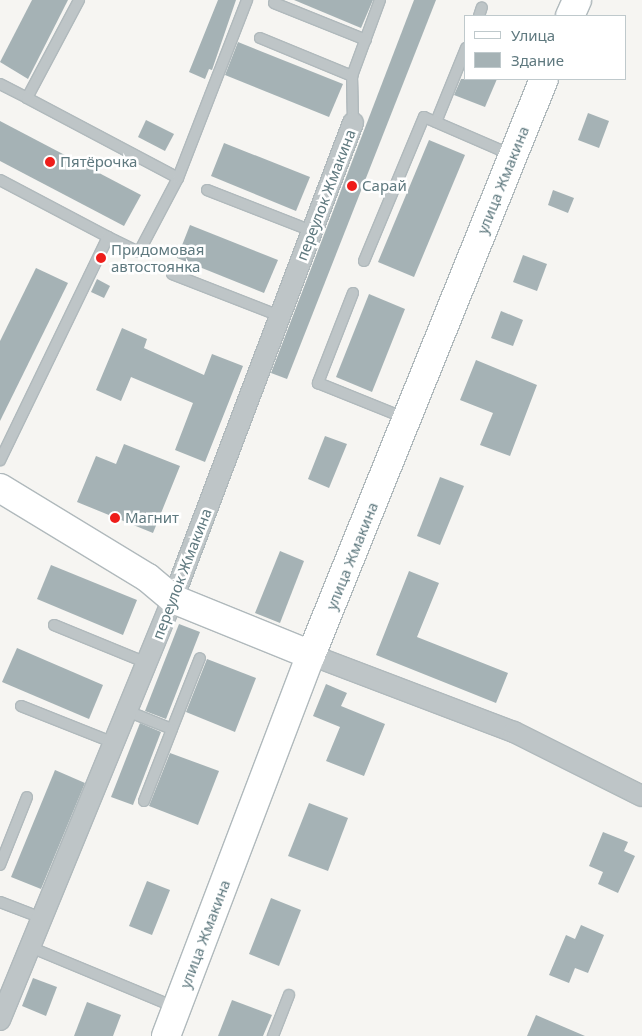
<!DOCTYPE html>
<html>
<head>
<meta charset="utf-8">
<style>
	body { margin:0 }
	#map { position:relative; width:642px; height:1036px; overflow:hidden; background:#f6f5f2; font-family:"Noto Sans",sans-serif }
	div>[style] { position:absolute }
	.building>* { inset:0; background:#a5b2b5 }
	.roads { filter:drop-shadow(1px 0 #b0b9bc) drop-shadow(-1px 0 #b0b9bc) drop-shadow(0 1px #b0b9bc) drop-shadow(0 -1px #b0b9bc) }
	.lane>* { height:10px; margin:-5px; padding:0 5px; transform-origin:5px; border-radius:5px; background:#bec5c7 }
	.street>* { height:20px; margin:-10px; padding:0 10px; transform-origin:10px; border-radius:10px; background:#bec5c7 }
	.secondary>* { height:28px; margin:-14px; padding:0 14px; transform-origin:14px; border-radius:14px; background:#fff }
	.dots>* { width:14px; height:14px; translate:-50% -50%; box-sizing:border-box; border:2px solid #fff; border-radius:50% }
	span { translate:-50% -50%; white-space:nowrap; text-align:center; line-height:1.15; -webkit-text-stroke:5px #fff; paint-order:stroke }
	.poi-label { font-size:15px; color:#5f797f }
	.left { translate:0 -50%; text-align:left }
	.street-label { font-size:15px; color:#5f797f }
	.legend { position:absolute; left:464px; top:15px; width:162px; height:65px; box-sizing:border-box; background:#fff; border:1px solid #bfc9cc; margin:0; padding:6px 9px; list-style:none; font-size:15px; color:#5f797f }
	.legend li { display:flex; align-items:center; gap:10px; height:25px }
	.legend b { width:25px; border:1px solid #bfc9cc }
</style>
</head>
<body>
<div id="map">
	<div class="building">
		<i style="clip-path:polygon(32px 0,68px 0,28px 79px,0 62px)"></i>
		<i style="clip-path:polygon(218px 0,236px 0,212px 70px,209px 69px,205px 79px,189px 72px)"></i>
		<i style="clip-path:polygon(294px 0,373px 0,361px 28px)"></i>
		<i style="clip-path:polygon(414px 0,436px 0,287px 379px,271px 373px)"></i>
		<i style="clip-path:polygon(238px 42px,343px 84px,329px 117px,225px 75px)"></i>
		<i style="clip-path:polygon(461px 79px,497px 79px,485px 107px,454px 95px)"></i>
		<i style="clip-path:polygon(588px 113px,609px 121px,599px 148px,578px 140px)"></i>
		<i style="clip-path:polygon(146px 120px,174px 134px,165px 151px,138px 137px)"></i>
		<i style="clip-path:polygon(0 121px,141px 195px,124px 226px,0 161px)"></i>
		<i style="clip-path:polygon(429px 140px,465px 155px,414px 277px,378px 262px)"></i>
		<i style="clip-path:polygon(224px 143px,310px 177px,296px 211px,211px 176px)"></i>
		<i style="clip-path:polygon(553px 190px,574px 198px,568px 213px,548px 205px)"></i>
		<i style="clip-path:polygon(190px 225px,278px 260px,264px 293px,177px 258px)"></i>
		<i style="clip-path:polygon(523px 255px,547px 264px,537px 291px,513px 282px)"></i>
		<i style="clip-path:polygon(36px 268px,68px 283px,0 421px,0 341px)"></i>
		<i style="clip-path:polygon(97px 279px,110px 286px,104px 298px,91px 292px)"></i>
		<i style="clip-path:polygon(369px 294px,405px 309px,372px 392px,336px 377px)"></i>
		<i style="clip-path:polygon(501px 311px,523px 320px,513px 346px,491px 338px)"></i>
		<i style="clip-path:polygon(122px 328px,147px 339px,144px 348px,204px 375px,212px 354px,243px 366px,205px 462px,175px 450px,193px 403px,131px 377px,121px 401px,96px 390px)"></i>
		<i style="clip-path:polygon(476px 360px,537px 385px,510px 456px,480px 445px,493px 413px,460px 400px)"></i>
		<i style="clip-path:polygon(325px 436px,347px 444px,329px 488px,308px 479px)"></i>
		<i style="clip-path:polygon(124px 444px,180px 466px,153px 533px,77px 502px,96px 456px,116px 464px)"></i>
		<i style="clip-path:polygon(440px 477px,464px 486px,440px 545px,417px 536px)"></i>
		<i style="clip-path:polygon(280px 551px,304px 561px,280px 623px,255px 613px)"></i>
		<i style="clip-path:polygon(51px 565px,137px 600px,123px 635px,37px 599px)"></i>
		<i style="clip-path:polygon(409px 571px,439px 583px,417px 637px,508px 673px,496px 703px,376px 655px)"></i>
		<i style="clip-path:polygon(179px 624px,200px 632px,166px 719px,145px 711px)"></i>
		<i style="clip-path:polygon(17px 648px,103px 685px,89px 719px,2px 682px)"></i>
		<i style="clip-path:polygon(207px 659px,256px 678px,235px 732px,186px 712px)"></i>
		<i style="clip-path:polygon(326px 684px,347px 693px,341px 706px,385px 724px,364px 776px,326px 761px,340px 727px,313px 716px)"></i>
		<i style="clip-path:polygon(140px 723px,161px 732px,133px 805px,111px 797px)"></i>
		<i style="clip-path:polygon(170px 753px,219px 771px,198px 825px,149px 806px)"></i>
		<i style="clip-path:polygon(55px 770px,85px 783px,41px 889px,11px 877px)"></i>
		<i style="clip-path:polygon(309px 803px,348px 818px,328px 871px,288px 856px)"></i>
		<i style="clip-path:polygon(603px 832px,628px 842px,624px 851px,635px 856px,618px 893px,598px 884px,603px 872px,589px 866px)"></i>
		<i style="clip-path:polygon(147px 881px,170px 890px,152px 935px,129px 926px)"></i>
		<i style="clip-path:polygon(271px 898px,301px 910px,279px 966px,249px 954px)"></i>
		<i style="clip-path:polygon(581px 925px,604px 935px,588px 973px,575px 968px,569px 983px,549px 975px,566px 935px,575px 939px)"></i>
		<i style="clip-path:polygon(33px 978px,57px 987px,46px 1016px,22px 1006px)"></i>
		<i style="clip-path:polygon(232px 1000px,272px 1015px,263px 1036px,218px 1036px)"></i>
		<i style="clip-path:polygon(87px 1002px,121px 1015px,113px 1036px,74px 1036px)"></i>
		<i style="clip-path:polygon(536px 1015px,585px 1036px,527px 1036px)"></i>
	</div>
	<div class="roads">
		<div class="lane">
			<i style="left:274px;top:3px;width:99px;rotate:21.9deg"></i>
			<i style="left:479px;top:16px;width:9px;rotate:-72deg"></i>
			<i style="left:260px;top:38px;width:100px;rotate:22.4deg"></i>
			<i style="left:0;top:84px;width:30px;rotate:27deg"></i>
			<i style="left:27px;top:98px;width:111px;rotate:-62deg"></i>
			<i style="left:27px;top:98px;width:171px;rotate:27.9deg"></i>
			<i style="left:436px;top:122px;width:80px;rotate:-67.9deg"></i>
			<i style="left:353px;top:123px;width:47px;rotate:-91.2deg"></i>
			<i style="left:352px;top:76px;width:81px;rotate:-69.8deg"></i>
			<i style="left:0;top:180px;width:122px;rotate:27.8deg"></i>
			<i style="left:108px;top:237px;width:248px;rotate:115.8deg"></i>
			<i style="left:207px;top:190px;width:113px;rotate:21.3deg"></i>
			<i style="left:108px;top:237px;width:34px;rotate:26deg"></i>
			<i style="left:139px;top:252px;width:84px;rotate:-62.2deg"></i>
			<i style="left:178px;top:178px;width:191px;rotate:-68.8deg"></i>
			<i style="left:364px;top:261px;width:156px;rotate:-67.4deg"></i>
			<i style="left:424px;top:117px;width:96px;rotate:23.4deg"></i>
			<i style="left:172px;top:274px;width:116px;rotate:21.3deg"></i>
			<i style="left:353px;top:293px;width:97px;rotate:111.3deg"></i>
			<i style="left:318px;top:383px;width:94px;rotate:21.9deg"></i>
			<i style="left:54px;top:625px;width:100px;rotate:22.2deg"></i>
			<i style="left:21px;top:706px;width:100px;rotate:21.7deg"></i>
			<i style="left:127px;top:711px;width:48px;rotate:21.8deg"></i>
			<i style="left:172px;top:729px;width:76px;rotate:-68.5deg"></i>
			<i style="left:144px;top:801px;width:77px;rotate:-68.7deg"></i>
			<i style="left:0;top:865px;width:73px;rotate:-68.3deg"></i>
			<i style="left:0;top:902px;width:45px;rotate:20.9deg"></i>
			<i style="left:30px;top:947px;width:157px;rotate:22.5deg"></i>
			<i style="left:273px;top:1036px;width:44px;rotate:-68.7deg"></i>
		</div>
		<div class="street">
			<i style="left:311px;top:655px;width:217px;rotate:20.8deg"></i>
			<i style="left:514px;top:732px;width:143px;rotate:26.6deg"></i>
			<i style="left:0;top:1020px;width:455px;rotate:-67.7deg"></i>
			<i style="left:173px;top:599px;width:509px;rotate:-69.29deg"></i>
		</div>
		<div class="secondary">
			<i style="left:570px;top:16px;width:17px;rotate:-66deg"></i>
			<i style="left:0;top:488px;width:173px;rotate:31.3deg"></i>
			<i style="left:148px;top:578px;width:33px;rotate:40deg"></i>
			<i style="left:173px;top:599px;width:149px;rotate:22.1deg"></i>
			<i style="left:166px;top:1036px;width:408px;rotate:-69.2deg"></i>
			<i style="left:311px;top:655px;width:621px;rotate:-67.98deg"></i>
		</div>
	</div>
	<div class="dots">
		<i style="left:50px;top:162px;background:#ee1d1a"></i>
		<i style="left:352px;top:186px;background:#ee1d1a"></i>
		<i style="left:101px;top:258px;background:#ee1d1a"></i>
		<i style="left:115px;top:518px;background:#ee1d1a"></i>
	</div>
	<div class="poi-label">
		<span class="left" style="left:60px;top:162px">Пятёрочка</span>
		<span class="left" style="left:362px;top:186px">Сарай</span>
		<span class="left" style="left:111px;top:258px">Придомовая<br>автостоянка</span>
		<span class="left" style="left:125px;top:518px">Магнит</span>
	</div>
	<div class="street-label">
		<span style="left:503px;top:180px;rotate:-68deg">улица Жмакина</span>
		<span style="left:326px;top:195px;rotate:-69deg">переулок Жмакина</span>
		<span style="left:352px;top:556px;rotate:-68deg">улица Жмакина</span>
		<span style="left:182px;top:574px;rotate:-69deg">переулок Жмакина</span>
		<span style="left:205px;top:934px;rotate:-69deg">улица Жмакина</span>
	</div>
	<ul class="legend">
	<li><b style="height:6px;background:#fff"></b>Улица</li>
	<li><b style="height:14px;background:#a5b2b5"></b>Здание</li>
	</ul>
</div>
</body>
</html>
